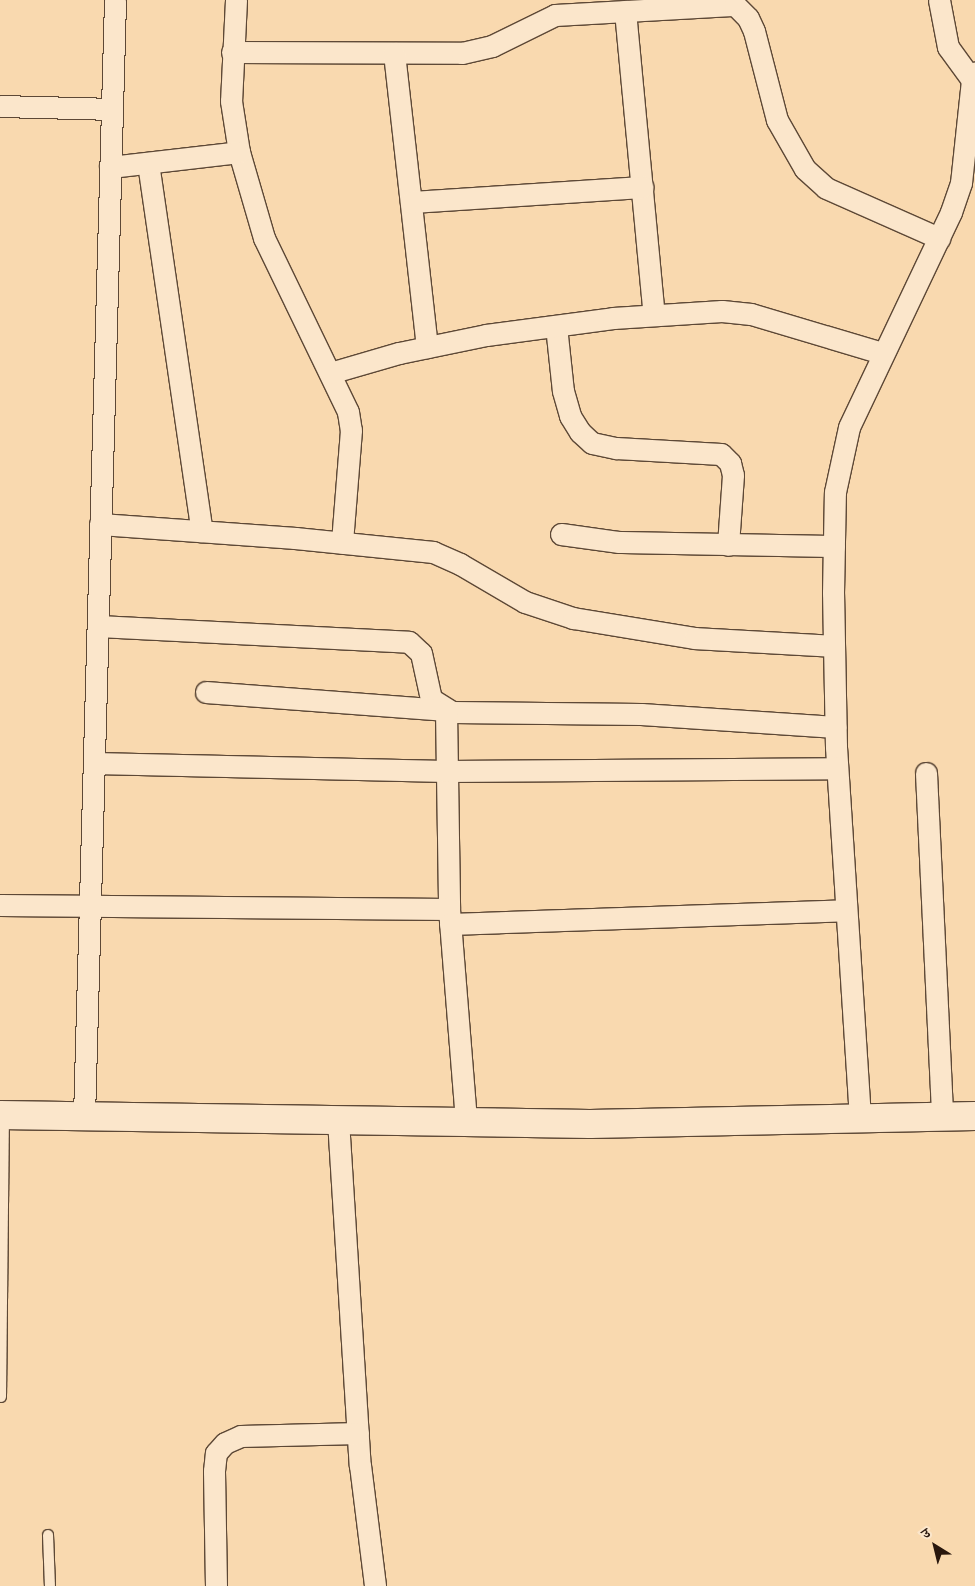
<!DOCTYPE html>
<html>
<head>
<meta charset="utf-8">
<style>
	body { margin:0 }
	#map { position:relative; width:975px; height:1586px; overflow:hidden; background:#f9d9af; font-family:"IM FELL English","Noto Serif Devanagari",serif }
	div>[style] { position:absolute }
	.roads { filter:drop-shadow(1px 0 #5d4836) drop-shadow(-1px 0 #5d4836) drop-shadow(0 1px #5d4836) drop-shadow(0 -1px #5d4836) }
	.service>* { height:10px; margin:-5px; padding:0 5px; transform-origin:5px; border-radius:5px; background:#fbe6cb }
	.minor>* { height:21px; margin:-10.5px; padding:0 10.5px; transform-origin:10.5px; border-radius:10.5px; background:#fbe6cb }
	.secondary>* { height:28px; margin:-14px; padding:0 14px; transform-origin:14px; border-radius:14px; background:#fbe6cb }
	span { translate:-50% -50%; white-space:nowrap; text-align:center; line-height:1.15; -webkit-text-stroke:4px #fbe6cb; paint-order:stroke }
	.north { position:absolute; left:910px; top:1521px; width:50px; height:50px; -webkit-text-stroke:4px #fbe6cb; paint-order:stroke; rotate:324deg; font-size:14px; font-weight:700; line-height:20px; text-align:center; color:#29170d }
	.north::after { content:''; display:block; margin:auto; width:18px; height:22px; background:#29170d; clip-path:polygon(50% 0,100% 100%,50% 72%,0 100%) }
</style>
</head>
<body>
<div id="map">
	<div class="roads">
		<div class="service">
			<i style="left:1px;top:1397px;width:281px;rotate:-89.4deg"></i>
			<i style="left:48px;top:1535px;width:51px;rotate:87.8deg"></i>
		</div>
		<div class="minor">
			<i style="left:236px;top:0;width:101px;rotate:92.8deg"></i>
			<i style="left:231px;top:101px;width:52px;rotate:81.1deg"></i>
			<i style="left:239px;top:152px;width:90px;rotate:73.8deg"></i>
			<i style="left:264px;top:238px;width:193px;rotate:64.2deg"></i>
			<i style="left:348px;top:412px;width:18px;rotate:81deg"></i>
			<i style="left:351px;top:430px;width:113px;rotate:94.6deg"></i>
			<i style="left:939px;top:0;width:48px;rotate:79.2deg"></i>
			<i style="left:948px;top:47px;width:41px;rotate:54deg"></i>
			<i style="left:625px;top:11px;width:305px;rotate:84.6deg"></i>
			<i style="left:232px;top:52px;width:230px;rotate:0.2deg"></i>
			<i style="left:462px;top:53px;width:31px;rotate:-13deg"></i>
			<i style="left:492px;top:46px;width:70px;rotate:-26.2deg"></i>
			<i style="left:555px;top:15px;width:180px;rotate:-3.2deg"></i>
			<i style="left:735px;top:5px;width:18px;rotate:45deg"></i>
			<i style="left:748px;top:18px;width:14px;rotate:65deg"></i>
			<i style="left:754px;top:31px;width:92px;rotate:75.5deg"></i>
			<i style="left:777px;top:120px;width:56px;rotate:60.3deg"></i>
			<i style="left:805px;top:169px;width:28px;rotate:42deg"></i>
			<i style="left:826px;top:188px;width:124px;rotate:23.9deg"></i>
			<i style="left:394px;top:53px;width:296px;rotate:83.6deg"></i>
			<i style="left:0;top:106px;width:112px;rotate:1.5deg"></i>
			<i style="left:148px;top:163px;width:372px;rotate:81.7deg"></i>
			<i style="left:110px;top:167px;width:130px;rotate:-6.6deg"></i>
			<i style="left:411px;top:202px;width:232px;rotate:-3.7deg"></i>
			<i style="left:556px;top:326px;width:65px;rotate:83.9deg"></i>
			<i style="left:563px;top:391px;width:26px;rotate:74deg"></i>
			<i style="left:570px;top:416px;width:19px;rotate:58deg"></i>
			<i style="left:580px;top:432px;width:16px;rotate:43deg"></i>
			<i style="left:592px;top:443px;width:25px;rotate:12deg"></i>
			<i style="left:616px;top:448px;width:105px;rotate:3.3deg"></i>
			<i style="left:721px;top:454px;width:13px;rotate:45deg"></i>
			<i style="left:730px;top:463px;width:12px;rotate:76deg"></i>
			<i style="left:733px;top:475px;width:70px;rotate:94.1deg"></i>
			<i style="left:330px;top:373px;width:72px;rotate:-16.2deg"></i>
			<i style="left:399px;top:353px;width:89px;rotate:-11.7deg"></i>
			<i style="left:486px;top:335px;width:128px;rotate:-7.6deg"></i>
			<i style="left:613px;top:318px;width:109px;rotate:-3.7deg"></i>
			<i style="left:722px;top:311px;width:29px;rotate:6deg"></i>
			<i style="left:751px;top:314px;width:137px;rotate:16.6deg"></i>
			<i style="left:100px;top:524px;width:196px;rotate:4.1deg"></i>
			<i style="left:295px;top:538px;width:139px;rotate:5.8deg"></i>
			<i style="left:433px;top:552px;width:30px;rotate:24deg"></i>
			<i style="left:460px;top:564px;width:75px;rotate:30.3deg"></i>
			<i style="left:525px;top:602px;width:51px;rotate:18.4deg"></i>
			<i style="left:573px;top:618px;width:124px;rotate:9.3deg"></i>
			<i style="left:695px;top:638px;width:139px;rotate:3.3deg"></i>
			<i style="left:561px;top:534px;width:59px;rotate:7.9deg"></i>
			<i style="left:619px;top:542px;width:215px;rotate:1.1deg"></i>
			<i style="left:98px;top:626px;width:311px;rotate:2.9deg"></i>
			<i style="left:409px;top:642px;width:16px;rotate:43deg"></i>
			<i style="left:421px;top:653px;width:47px;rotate:77.7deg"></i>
			<i style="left:431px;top:699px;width:25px;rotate:32deg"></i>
			<i style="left:452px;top:712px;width:189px;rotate:0.6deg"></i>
			<i style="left:641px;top:714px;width:195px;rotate:3.8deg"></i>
			<i style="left:206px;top:692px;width:241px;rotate:4.3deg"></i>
			<i style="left:446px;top:710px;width:199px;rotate:89.1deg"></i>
			<i style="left:449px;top:909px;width:214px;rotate:85.4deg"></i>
			<i style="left:94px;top:763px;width:352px;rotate:1.3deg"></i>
			<i style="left:446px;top:771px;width:391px;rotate:-0.4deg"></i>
			<i style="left:926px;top:773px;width:343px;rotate:87.3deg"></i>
			<i style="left:0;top:905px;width:449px;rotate:0.5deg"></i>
			<i style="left:450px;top:924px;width:396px;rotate:-2deg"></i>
			<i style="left:84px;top:1117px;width:1117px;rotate:-88.41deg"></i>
			<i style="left:860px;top:1118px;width:372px;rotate:-93.7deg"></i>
			<i style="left:836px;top:747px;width:154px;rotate:-91.1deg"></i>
			<i style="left:833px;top:593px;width:101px;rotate:-88.9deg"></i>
			<i style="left:835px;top:492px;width:66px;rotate:-77.8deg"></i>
			<i style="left:849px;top:427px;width:238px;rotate:-64.6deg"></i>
			<i style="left:951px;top:212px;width:31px;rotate:-71deg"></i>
			<i style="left:961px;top:183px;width:104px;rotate:-83.9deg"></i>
			<i style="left:972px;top:80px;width:8px;rotate:-67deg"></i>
			<i style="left:338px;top:1120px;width:346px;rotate:86.4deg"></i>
			<i style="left:360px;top:1465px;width:122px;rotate:82.9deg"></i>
			<i style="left:216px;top:1586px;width:115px;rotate:-91deg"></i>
			<i style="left:214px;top:1471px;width:18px;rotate:-84deg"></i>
			<i style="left:216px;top:1453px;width:13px;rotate:-48deg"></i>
			<i style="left:225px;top:1443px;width:17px;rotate:-24deg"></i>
			<i style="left:241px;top:1436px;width:117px;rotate:-1.5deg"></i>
		</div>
		<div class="secondary">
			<i style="left:0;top:1115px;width:590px;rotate:0.87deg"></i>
			<i style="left:590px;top:1124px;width:385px;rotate:-1.2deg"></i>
		</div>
	</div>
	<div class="north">उ</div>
</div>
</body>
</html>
